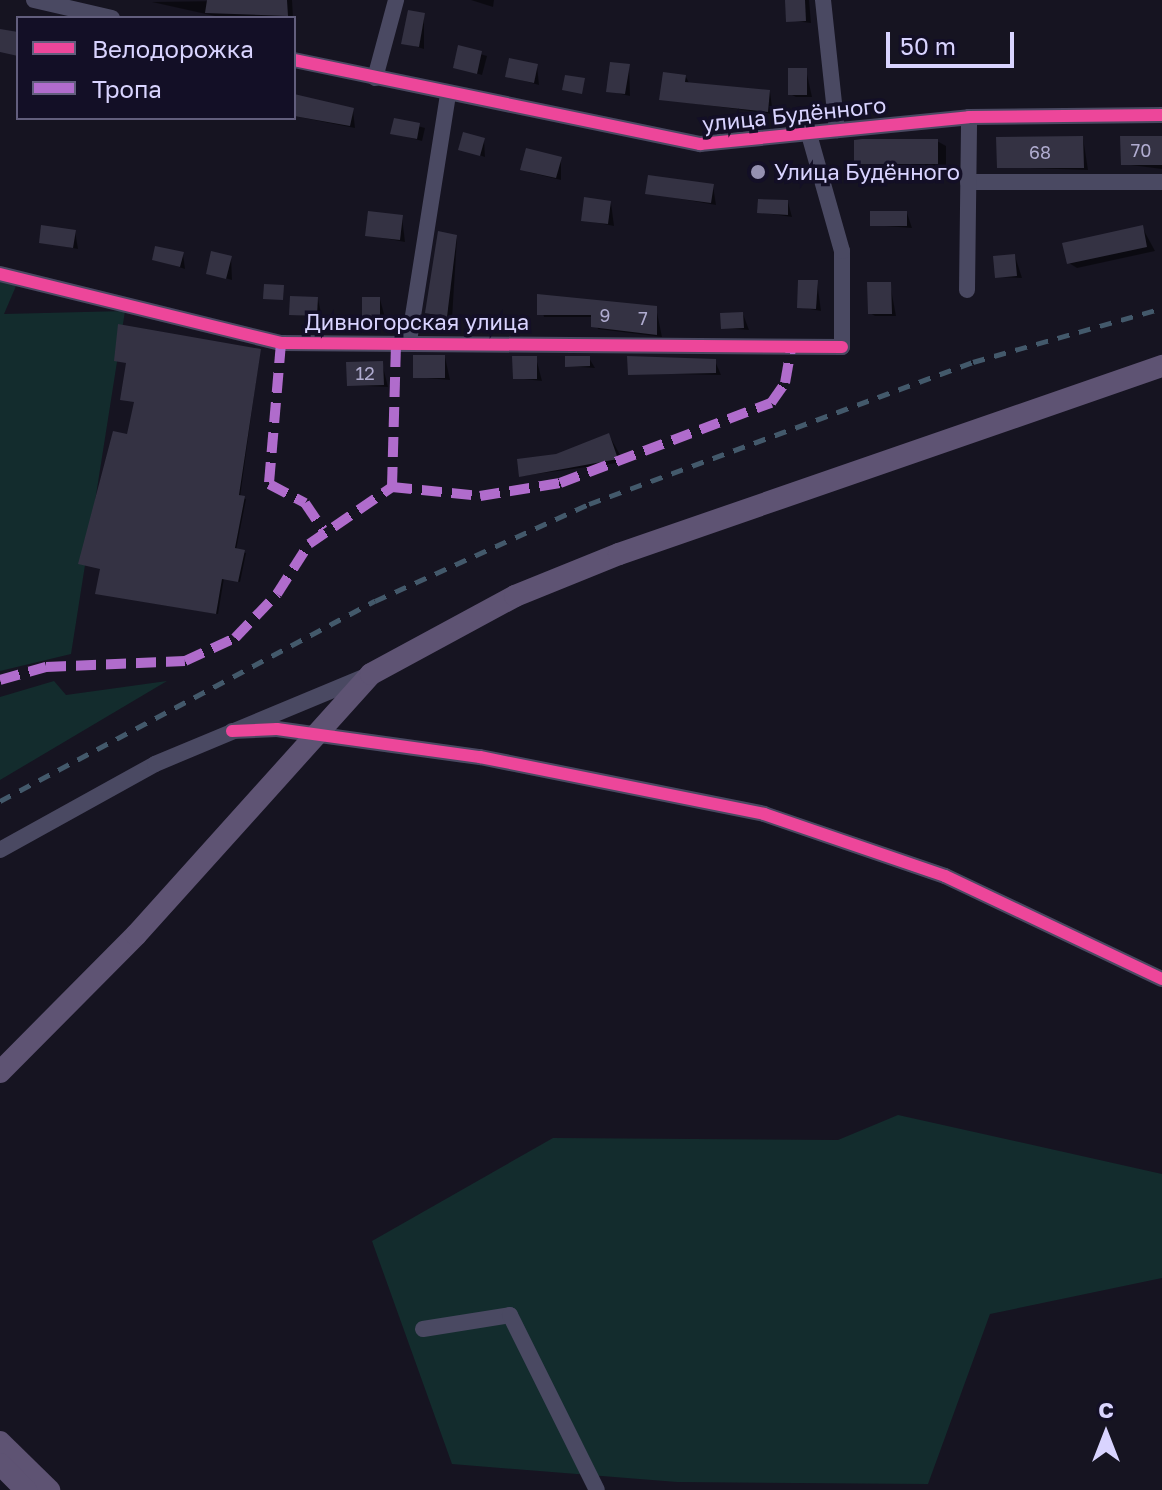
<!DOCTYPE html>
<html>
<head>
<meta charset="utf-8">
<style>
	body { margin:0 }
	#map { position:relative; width:1162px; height:1490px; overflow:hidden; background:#161421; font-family:"Golos Text",sans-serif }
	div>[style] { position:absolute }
	.green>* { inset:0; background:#132c2d }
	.shadow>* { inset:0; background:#0007 }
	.building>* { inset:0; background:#343243 }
	.minor>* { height:16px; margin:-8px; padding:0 8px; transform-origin:8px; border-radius:8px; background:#4a4962 }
	.major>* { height:22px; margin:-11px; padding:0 11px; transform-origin:11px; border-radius:11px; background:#5e5373 }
	.rail>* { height:5px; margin-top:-2.5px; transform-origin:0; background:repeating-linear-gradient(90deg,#43596b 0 12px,transparent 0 22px) }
	.quiet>* { height:10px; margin-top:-5px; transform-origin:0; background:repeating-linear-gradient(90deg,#b06ccc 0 20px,transparent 0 30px) }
	.cycleway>* { height:12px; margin:-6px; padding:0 6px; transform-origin:6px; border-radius:6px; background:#ed469a }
	.dots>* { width:22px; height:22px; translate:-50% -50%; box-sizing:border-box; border:4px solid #130f26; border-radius:50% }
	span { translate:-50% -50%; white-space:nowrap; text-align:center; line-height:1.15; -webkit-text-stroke:7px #130f26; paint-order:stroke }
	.number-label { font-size:18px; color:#b0acd0 }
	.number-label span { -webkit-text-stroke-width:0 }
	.street-label { font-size:22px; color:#d9d4ff }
	.poi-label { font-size:22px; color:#d9d4ff }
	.left { translate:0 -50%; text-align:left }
	.legend { position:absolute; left:16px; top:16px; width:280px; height:104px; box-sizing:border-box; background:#130f26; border:2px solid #625e7d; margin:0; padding:10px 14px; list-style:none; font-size:24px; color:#d9d4ff }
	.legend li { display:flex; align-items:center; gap:16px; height:40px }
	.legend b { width:40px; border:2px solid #625e7d }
	.north { position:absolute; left:1066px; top:1394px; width:80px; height:80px; -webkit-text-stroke:6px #130f26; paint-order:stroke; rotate:0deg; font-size:22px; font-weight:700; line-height:32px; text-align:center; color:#d9d4ff }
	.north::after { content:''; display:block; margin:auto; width:28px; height:36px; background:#d9d4ff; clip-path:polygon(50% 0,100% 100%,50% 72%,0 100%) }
	.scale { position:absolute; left:886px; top:32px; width:128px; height:36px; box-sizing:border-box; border:4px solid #d9d4ff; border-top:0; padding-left:10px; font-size:24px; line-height:28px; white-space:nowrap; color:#d9d4ff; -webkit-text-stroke:6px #130f26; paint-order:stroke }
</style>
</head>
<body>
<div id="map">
	<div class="green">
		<i style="clip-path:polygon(0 282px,16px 286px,4px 314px,125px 311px,71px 654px,0 671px)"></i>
		<i style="clip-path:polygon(54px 681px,66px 695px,167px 681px,0 780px,0 697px)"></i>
		<i style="clip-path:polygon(898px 1115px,1162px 1174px,1162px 1278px,990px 1314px,928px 1484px,677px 1482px,452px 1464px,372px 1241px,553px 1138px,838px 1140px)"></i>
	</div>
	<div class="shadow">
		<i style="clip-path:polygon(292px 0,293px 18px,224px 18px,152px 2px)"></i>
		<i style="clip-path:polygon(471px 0,494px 0,493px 7px)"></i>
		<i style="clip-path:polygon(787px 0,809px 0,811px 23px,788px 20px)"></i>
		<i style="clip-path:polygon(424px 15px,424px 49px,404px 43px)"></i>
		<i style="clip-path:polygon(460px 48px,487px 56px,482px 75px,455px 67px)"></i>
		<i style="clip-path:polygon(537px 66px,539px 85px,507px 76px)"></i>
		<i style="clip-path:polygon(629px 66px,630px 96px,608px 91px)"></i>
		<i style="clip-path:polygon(806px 70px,812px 97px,796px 97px,790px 94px)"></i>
		<i style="clip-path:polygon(686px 77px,690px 85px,770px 92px,773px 114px,661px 99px)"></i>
		<i style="clip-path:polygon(294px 96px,353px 110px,355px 128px,294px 116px)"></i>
		<i style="clip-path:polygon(395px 120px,425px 128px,422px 141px,393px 133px)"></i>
		<i style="clip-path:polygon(1083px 138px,1088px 170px,999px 167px)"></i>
		<i style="clip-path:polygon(1162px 138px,1162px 169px,1123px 164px)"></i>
		<i style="clip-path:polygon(484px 140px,485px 157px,461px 149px)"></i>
		<i style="clip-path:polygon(937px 141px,946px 146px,946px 168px,856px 163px)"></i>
		<i style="clip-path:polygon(561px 159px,561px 180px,528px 172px)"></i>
		<i style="clip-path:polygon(713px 186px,716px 205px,647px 193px)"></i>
		<i style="clip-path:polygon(788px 202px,792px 217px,759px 212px)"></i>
		<i style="clip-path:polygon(611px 203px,614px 226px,583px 220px)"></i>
		<i style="clip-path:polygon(907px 213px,912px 228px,872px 225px)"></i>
		<i style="clip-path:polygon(402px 217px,405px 242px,367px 235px)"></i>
		<i style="clip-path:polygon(1142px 227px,1155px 251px,1077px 268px,1069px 263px)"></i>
		<i style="clip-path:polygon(75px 231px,78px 249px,41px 242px)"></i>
		<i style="clip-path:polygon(457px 237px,452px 319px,432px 315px,427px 312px)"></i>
		<i style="clip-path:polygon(183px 254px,185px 269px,154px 259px)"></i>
		<i style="clip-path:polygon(1015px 256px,1022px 278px,997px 277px)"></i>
		<i style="clip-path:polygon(231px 257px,232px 280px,208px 273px)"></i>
		<i style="clip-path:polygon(817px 282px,821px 311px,799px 307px)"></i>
		<i style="clip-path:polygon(890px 284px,896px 316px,875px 316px,870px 313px)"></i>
		<i style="clip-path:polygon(539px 296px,656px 308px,662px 337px,598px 329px,593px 317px,544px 317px)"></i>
		<i style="clip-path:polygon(318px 299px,322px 318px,291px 314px)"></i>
		<i style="clip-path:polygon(380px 299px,385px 318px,364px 315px)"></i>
		<i style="clip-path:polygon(743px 314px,749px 330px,723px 328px)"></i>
		<i style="clip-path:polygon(260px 351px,240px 497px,246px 499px,236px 550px,246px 553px,240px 582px,224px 578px,218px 614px,100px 594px,129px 437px)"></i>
		<i style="clip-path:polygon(445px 357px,450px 380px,415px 377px)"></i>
		<i style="clip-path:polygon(536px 358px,542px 381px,515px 378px)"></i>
		<i style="clip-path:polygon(589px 358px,595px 368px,567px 366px)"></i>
		<i style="clip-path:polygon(715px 361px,721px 375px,630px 373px)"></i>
		<i style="clip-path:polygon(382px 363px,388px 387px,348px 385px)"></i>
		<i style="clip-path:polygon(609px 435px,624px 462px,521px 476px,556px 456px)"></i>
	</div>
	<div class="building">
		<i style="clip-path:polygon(207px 0,287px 0,288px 16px,205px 13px)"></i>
		<i style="clip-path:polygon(785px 0,805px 0,806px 21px,786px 22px)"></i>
		<i style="clip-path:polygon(408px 10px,425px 13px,419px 47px,401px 44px)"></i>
		<i style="clip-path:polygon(0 29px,18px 32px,18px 56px,0 52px)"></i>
		<i style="clip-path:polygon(458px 45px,482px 51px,477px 74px,453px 68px)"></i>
		<i style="clip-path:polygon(509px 58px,538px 64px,534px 83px,505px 77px)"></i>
		<i style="clip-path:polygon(610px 62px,630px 64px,625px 94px,606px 92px)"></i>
		<i style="clip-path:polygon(788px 68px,807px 68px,807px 95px,788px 95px)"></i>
		<i style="clip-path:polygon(663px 72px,686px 75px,685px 82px,770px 90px,768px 112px,659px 100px)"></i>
		<i style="clip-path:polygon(565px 75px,585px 78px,582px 94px,562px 90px)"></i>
		<i style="clip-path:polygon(294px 94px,354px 108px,350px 126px,294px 116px)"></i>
		<i style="clip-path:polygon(394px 118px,420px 123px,417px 139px,390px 134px)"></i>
		<i style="clip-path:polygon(463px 132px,485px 138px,480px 156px,458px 150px)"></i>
		<i style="clip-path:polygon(1083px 136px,1084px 168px,997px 168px,996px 137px)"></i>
		<i style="clip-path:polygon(1120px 136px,1162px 136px,1162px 165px,1121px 165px)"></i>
		<i style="clip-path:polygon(862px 139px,938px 139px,938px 164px,854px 164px,854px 140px)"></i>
		<i style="clip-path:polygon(526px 148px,562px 157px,556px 178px,520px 170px)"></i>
		<i style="clip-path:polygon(648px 175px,714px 184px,711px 203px,645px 194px)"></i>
		<i style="clip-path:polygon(584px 197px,611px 201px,608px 224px,581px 221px)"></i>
		<i style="clip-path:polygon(758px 199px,788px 200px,788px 215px,757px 213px)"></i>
		<i style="clip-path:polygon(368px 211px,403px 215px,400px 240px,365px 236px)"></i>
		<i style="clip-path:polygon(870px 211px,907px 211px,907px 226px,870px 226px)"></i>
		<i style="clip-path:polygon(41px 225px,76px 230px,73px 248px,39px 243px)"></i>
		<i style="clip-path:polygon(1143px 225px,1147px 247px,1067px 264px,1062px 243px)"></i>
		<i style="clip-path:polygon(438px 231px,457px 235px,447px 317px,425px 313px)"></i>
		<i style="clip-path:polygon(155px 246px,184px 252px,180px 267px,152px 260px)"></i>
		<i style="clip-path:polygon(211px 251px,232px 256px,226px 279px,206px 274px)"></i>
		<i style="clip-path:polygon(1015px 254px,1017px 276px,995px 278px,993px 256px)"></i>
		<i style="clip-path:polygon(798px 280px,818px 280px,816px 309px,797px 308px)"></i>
		<i style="clip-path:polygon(867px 282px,891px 282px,892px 314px,868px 314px)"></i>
		<i style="clip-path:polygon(264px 284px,284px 285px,283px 300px,263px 299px)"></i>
		<i style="clip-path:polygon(537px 294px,657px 306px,657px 335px,591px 327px,591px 315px,537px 315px)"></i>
		<i style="clip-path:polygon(290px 296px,318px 297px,317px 316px,289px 315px)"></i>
		<i style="clip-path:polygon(362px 297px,380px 297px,380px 316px,362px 316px)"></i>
		<i style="clip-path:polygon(743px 312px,744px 328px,721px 329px,720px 313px)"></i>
		<i style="clip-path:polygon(118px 324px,261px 349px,239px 495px,245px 496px,235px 548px,245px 550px,238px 582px,222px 579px,216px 614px,95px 594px,100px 569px,78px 564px,113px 431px,127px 434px,134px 402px,120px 400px,126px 363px,114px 361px)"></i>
		<i style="clip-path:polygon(413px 355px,445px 355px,445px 378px,413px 378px)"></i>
		<i style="clip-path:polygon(512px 356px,537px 356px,537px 379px,513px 379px)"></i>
		<i style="clip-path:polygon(565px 356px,590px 356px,590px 366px,565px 367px)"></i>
		<i style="clip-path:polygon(627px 356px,716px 359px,716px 373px,628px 375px)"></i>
		<i style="clip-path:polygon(383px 361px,384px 385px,347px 386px,346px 362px)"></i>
		<i style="clip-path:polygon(609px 433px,618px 459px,519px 477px,517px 459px,556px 454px)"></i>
	</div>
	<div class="minor">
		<i style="left:34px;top:0;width:80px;rotate:13deg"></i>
		<i style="left:823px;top:0;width:131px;rotate:83.9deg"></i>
		<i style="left:294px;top:60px;width:415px;rotate:11.7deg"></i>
		<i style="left:700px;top:144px;width:270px;rotate:-5.7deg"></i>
		<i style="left:969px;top:117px;width:193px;rotate:-0.6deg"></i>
		<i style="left:375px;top:78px;width:81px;rotate:-74.9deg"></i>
		<i style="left:968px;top:182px;width:194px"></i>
		<i style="left:0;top:274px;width:289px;rotate:13.8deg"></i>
		<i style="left:281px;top:343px;width:561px;rotate:0.41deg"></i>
		<i style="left:842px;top:347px;width:96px;rotate:-90deg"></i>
		<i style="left:842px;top:251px;width:122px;rotate:-105.8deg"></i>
		<i style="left:967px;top:290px;width:173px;rotate:-89.3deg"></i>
		<i style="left:409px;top:341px;width:250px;rotate:-81deg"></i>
		<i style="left:232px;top:731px;width:45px;rotate:-2.5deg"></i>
		<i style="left:277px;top:729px;width:205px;rotate:7.9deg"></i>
		<i style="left:480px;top:757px;width:290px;rotate:11.3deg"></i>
		<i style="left:764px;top:814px;width:191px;rotate:18.9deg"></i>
		<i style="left:945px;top:876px;width:240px;rotate:25.4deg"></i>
		<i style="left:0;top:850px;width:177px;rotate:-29deg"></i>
		<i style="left:155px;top:764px;width:229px;rotate:-22.6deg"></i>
		<i style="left:423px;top:1329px;width:88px;rotate:-9.1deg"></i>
		<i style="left:510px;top:1315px;width:195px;rotate:63.6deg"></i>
	</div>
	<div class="major">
		<i style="left:0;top:1072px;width:193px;rotate:-45.2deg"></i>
		<i style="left:136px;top:935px;width:351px;rotate:-48deg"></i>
		<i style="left:371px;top:674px;width:164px;rotate:-28.4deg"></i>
		<i style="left:515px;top:596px;width:112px;rotate:-22deg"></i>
		<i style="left:619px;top:554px;width:575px;rotate:-19.1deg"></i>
		<i style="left:0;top:1442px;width:69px;rotate:44.4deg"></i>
		<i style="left:0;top:1464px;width:37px;rotate:45deg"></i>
	</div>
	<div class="rail">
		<i style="left:0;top:801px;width:425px;rotate:-28.1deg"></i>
		<i style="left:375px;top:601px;width:235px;rotate:-24.4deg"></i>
		<i style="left:589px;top:504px;width:409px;rotate:-20.3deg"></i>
		<i style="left:973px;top:362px;width:197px;rotate:-15.9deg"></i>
	</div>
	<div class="quiet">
		<i style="left:281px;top:343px;width:142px;rotate:94.9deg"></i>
		<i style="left:269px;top:484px;width:41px;rotate:27.8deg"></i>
		<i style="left:305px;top:503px;width:32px;rotate:56deg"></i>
		<i style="left:392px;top:487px;width:144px;rotate:-88.4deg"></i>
		<i style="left:0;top:680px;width:48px;rotate:-15.8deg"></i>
		<i style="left:46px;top:667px;width:139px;rotate:-2.5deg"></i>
		<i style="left:185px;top:661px;width:55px;rotate:-24.7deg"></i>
		<i style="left:235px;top:638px;width:61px;rotate:-46.3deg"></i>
		<i style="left:277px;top:594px;width:59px;rotate:-57.4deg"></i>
		<i style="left:309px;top:544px;width:101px;rotate:-34.5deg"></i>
		<i style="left:392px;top:487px;width:88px;rotate:5.8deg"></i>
		<i style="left:480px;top:496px;width:81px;rotate:-9.2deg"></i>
		<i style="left:560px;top:483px;width:226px;rotate:-20.8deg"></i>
		<i style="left:771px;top:403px;width:24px;rotate:-55deg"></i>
		<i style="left:785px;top:383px;width:35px;rotate:-80deg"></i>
	</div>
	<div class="cycleway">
		<i style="left:294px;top:60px;width:415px;rotate:11.7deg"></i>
		<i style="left:700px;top:144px;width:270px;rotate:-5.7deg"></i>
		<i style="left:969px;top:117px;width:193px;rotate:-0.6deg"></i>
		<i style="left:0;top:274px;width:289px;rotate:13.8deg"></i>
		<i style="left:281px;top:343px;width:561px;rotate:0.41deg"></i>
		<i style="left:232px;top:731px;width:45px;rotate:-2.5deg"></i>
		<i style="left:277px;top:729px;width:205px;rotate:7.9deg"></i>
		<i style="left:480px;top:757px;width:290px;rotate:11.3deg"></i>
		<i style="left:764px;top:814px;width:191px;rotate:18.9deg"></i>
		<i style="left:945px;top:876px;width:240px;rotate:25.4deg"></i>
	</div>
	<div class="dots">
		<i style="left:758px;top:172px;background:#9591b1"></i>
	</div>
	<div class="number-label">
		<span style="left:1141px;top:150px">70</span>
		<span style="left:1040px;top:152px">68</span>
		<span style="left:605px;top:315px">9</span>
		<span style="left:643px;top:318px">7</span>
		<span style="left:365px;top:373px">12</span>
	</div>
	<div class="street-label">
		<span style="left:794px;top:114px;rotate:-6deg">улица Будённого</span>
		<span style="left:417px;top:322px">Дивногорская улица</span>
	</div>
	<div class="poi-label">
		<span class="left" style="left:774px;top:172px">Улица Будённого</span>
	</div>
	<ul class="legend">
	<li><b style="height:10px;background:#ed469a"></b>Велодорожка</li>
	<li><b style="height:10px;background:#b06ccc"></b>Тропа</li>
	</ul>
	<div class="north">С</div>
	<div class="scale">50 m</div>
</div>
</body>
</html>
